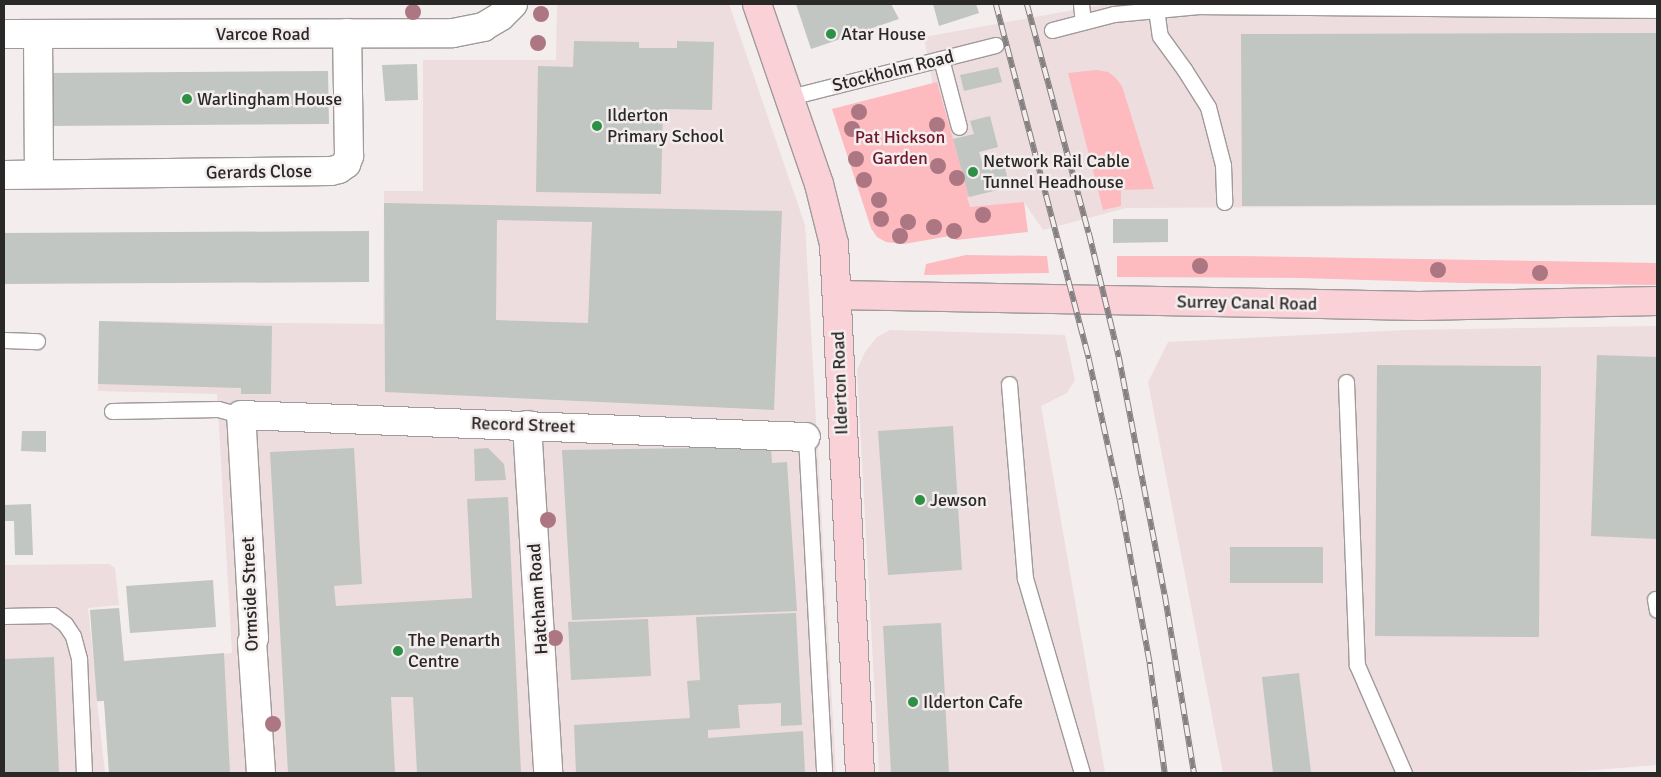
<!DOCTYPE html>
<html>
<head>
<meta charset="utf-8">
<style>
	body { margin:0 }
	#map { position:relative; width:1661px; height:777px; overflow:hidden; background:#f4edee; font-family:Signika,sans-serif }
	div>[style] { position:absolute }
	.built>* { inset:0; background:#edddde }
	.green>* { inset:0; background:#fdbabf }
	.building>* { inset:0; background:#c1c6c2 }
	.roads { filter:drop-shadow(1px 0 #a09a9a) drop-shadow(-1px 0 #a09a9a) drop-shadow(0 1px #a09a9a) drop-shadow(0 -1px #a09a9a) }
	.lane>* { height:15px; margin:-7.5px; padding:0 7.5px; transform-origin:7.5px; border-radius:7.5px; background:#fff }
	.street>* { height:28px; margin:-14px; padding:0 14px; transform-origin:14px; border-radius:14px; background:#fff }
	.secondary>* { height:28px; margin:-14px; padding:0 14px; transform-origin:14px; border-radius:14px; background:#fad1d7 }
	.rail>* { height:5.5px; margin-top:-2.75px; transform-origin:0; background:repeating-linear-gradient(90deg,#f4edee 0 11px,#858081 0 22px); box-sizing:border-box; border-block:1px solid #858081 }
	.trees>* { width:16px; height:16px; margin:-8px; border-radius:50%; background:#ac7782 }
	.dots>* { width:14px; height:14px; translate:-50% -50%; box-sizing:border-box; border:2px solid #f4edee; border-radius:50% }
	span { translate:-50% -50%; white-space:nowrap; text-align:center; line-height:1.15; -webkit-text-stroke:5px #f4edee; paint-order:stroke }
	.street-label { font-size:18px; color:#2b2828 }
	.poi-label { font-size:18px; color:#2b2828 }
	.left { translate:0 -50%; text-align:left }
	.park-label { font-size:18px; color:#72172a }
	.frame { position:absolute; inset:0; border:5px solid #2b2828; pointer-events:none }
</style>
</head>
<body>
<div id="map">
	<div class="built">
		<i style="clip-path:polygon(557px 4px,729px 4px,805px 225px,836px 773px,109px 773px,104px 701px,97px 702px,105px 773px,4px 773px,4px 565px,109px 564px,115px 568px,119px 605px,88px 608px,94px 665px,90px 610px,119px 608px,124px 661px,232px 653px,217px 394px,98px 391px,99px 321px,383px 324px,384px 191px,423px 191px,423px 60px,556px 60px)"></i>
		<i style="clip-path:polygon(1107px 4px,1657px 4px,1657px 205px,1126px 208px,1043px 230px,1024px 202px,970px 208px,932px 81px,924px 37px)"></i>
		<i style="clip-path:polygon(1657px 326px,1657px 765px,1557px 773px,1223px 773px,1148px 382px,1168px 342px,1406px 330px)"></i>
		<i style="clip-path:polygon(890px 330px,1065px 335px,1075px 380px,1067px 393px,1041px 406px,1105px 773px,879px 773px,857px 370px,865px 352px,877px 337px)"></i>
	</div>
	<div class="green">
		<i style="clip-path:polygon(1096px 70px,1108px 72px,1115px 77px,1122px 86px,1154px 189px,1121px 190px,1121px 206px,1103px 210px,1068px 73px)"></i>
		<i style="clip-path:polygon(937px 82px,969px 196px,967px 197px,970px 207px,1024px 202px,1028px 232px,956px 240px,950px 236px,904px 244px,886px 242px,877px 237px,871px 228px,832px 109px)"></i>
		<i style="clip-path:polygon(966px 255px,1047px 256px,1049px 273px,924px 275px,926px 264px)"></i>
		<i style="clip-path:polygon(1117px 256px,1238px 256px,1657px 263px,1657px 285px,1462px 283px,1301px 278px,1117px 277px)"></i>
	</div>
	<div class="building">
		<i style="clip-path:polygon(796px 4px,891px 4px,899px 19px,811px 49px)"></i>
		<i style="clip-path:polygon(933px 4px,976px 4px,979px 13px,939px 26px)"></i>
		<i style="clip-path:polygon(1657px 33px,1657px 205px,1242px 206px,1241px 34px)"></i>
		<i style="clip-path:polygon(574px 41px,639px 42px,639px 48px,677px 48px,677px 41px,714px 42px,712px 110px,663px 109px,661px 194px,536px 192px,538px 66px,573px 67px)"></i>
		<i style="clip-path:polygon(417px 64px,418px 100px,385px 101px,382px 65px)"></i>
		<i style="clip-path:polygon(998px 67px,1002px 82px,964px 91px,960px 75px)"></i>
		<i style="clip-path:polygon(328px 71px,329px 124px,46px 126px,46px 73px)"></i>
		<i style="clip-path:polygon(990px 116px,998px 147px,979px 152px,982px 162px,1002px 157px,1010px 187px,969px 197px,953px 139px,974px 134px,970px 121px)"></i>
		<i style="clip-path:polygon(evenodd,384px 203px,782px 211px,774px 410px,385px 392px,384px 203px,497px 220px,592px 222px,588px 323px,496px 320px,497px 220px)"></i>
		<i style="clip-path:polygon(1113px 219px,1168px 219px,1168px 242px,1113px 243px)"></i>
		<i style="clip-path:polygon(369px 231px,369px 282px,4px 284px,4px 233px)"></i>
		<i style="clip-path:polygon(99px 321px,272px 326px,271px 394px,241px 394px,241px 388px,98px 384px)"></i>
		<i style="clip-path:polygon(1597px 355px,1657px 357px,1657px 539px,1591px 536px)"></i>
		<i style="clip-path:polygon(1377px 365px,1541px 366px,1539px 637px,1375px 636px)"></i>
		<i style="clip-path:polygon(953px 426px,962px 570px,888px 575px,878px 431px)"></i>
		<i style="clip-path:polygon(22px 431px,46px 431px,46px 452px,21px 451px)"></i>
		<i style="clip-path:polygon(771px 447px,772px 463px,787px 462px,797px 611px,572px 620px,562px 450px)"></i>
		<i style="clip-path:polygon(354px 448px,362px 584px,334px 586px,336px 606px,472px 598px,467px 499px,508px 497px,521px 773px,417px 773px,413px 697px,391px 697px,395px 773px,288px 773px,270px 452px)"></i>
		<i style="clip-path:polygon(488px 448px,504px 464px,506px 480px,475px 481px,474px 449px)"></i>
		<i style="clip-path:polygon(31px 504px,33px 555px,15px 555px,14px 521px,4px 521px,4px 505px)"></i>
		<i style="clip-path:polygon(1230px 547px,1323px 547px,1323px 583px,1230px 583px)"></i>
		<i style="clip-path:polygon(213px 580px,216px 627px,130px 633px,126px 586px)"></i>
		<i style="clip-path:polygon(119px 608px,124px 661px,224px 653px,230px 773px,109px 773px,104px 701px,97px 701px,90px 610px)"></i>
		<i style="clip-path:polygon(796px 613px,802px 725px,781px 726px,781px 703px,738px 705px,740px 728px,708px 730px,708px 738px,803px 731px,805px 773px,576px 773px,574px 725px,690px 718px,687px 681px,700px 680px,696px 617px)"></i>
		<i style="clip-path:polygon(648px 619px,651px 676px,571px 680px,568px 622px)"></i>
		<i style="clip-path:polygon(941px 623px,949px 773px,891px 773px,883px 626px)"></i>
		<i style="clip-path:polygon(54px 657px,59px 773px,4px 773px,4px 659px)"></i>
		<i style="clip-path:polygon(1299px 673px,1311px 772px,1273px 773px,1262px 677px)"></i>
	</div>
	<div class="roads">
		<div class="lane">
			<i style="left:1081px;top:4px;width:18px;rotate:84deg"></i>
			<i style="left:1156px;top:9px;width:27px;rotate:82deg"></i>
			<i style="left:1160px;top:36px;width:41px;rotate:54deg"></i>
			<i style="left:1184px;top:69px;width:45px;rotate:57.7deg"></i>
			<i style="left:1208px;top:107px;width:60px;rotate:75.5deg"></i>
			<i style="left:1223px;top:165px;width:37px;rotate:88deg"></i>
			<i style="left:1052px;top:30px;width:64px;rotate:-14.5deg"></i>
			<i style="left:1114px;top:14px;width:85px;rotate:-5.4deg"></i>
			<i style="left:1199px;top:6px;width:458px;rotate:0.5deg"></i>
			<i style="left:941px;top:59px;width:70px;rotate:75.2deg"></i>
			<i style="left:790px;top:97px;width:212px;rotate:-14.2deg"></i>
			<i style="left:4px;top:340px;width:33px;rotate:2deg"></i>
			<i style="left:1346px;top:382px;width:283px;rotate:87.8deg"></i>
			<i style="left:1357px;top:665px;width:118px;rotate:66.5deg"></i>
			<i style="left:1009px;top:384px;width:195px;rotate:85.3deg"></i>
			<i style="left:1025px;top:578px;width:203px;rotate:73.7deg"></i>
			<i style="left:112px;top:411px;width:106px;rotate:-1.1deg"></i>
			<i style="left:218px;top:409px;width:24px;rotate:15deg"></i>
			<i style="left:806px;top:437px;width:336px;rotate:86.9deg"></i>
			<i style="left:1655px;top:599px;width:11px;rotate:80deg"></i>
			<i style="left:4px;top:616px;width:49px;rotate:-1.2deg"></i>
			<i style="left:53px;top:615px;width:15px;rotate:37deg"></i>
			<i style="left:65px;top:624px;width:14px;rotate:56deg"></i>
			<i style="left:73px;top:636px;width:24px;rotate:75deg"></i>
			<i style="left:79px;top:659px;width:114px;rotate:87.5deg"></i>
		</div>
		<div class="street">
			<i style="left:4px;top:34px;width:449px;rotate:-0.1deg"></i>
			<i style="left:453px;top:33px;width:31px;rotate:-11deg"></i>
			<i style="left:483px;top:27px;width:21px;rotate:-31deg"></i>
			<i style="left:501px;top:16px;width:17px;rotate:-45deg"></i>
			<i style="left:38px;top:34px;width:140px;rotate:89.6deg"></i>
			<i style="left:4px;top:175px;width:327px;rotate:-0.7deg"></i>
			<i style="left:331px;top:171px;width:8px;rotate:-14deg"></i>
			<i style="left:339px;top:169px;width:9px;rotate:-36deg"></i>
			<i style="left:346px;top:164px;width:9px;rotate:-69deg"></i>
			<i style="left:349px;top:156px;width:123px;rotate:-90.9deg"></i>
			<i style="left:527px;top:425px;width:349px;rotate:86.5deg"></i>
			<i style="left:261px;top:773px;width:131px;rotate:-93.9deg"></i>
			<i style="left:252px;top:642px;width:4px;rotate:-63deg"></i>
			<i style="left:254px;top:638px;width:223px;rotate:-93.3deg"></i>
			<i style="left:241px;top:415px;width:565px;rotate:2.23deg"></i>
		</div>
		<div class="secondary">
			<i style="left:757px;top:4px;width:190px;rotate:71deg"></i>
			<i style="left:819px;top:184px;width:62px;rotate:76deg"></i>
			<i style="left:834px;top:244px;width:530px;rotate:87.19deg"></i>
			<i style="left:837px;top:295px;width:582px;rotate:1.08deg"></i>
			<i style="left:1419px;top:306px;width:238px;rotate:-1.2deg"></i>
		</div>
	</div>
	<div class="rail">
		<i style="left:996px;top:4px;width:367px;rotate:75.3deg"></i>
		<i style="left:1089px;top:359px;width:144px;rotate:77.6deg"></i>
		<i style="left:1120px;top:500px;width:167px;rotate:79.6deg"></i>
		<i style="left:1150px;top:664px;width:110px;rotate:82.2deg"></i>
		<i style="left:1027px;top:4px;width:237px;rotate:74.9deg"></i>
		<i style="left:1089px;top:233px;width:128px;rotate:76.4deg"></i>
		<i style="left:1119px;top:357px;width:242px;rotate:79.1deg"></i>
		<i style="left:1165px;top:595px;width:180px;rotate:80.7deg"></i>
	</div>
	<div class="trees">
		<i style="left:413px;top:12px"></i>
		<i style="left:541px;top:14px"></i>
		<i style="left:538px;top:43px"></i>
		<i style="left:859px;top:112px"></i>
		<i style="left:937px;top:125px"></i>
		<i style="left:852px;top:129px"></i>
		<i style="left:856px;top:159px"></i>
		<i style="left:938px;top:166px"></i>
		<i style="left:957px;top:178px"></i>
		<i style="left:864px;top:180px"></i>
		<i style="left:879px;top:200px"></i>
		<i style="left:983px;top:215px"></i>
		<i style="left:881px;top:219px"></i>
		<i style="left:908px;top:222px"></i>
		<i style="left:934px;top:227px"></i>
		<i style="left:954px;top:231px"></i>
		<i style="left:900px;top:236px"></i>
		<i style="left:1200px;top:266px"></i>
		<i style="left:1438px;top:270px"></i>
		<i style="left:1540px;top:273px"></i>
		<i style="left:548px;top:520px"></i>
		<i style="left:555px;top:638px"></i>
		<i style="left:273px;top:724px"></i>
	</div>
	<div class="dots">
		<i style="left:831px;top:34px;background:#2e9044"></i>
		<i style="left:187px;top:99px;background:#2e9044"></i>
		<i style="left:597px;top:126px;background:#2e9044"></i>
		<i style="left:973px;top:172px;background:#2e9044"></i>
		<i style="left:920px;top:500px;background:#2e9044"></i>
		<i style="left:398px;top:651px;background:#2e9044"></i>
		<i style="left:913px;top:702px;background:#2e9044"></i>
	</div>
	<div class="street-label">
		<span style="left:263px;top:34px">Varcoe Road</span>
		<span style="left:893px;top:71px;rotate:-14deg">Stockholm Road</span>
		<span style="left:259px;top:172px;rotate:-1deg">Gerards Close</span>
		<span style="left:1247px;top:303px;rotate:1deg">Surrey Canal Road</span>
		<span style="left:840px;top:383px;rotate:-92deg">Ilderton Road</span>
		<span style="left:523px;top:425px;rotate:2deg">Record Street</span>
		<span style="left:250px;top:594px;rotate:-92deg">Ormside Street</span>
		<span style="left:538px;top:599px;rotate:-94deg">Hatcham Road</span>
	</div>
	<div class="poi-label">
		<span class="left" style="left:841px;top:34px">Atar House</span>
		<span class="left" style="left:197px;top:99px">Warlingham House</span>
		<span class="left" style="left:607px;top:126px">Ilderton<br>Primary School</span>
		<span class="left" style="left:983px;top:172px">Network Rail Cable<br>Tunnel Headhouse</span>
		<span class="left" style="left:930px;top:500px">Jewson</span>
		<span class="left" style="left:408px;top:651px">The Penarth<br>Centre</span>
		<span class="left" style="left:923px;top:702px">Ilderton Cafe</span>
	</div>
	<div class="park-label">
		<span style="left:900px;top:148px">Pat Hickson<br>Garden</span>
	</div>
	<div class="frame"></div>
</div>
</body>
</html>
